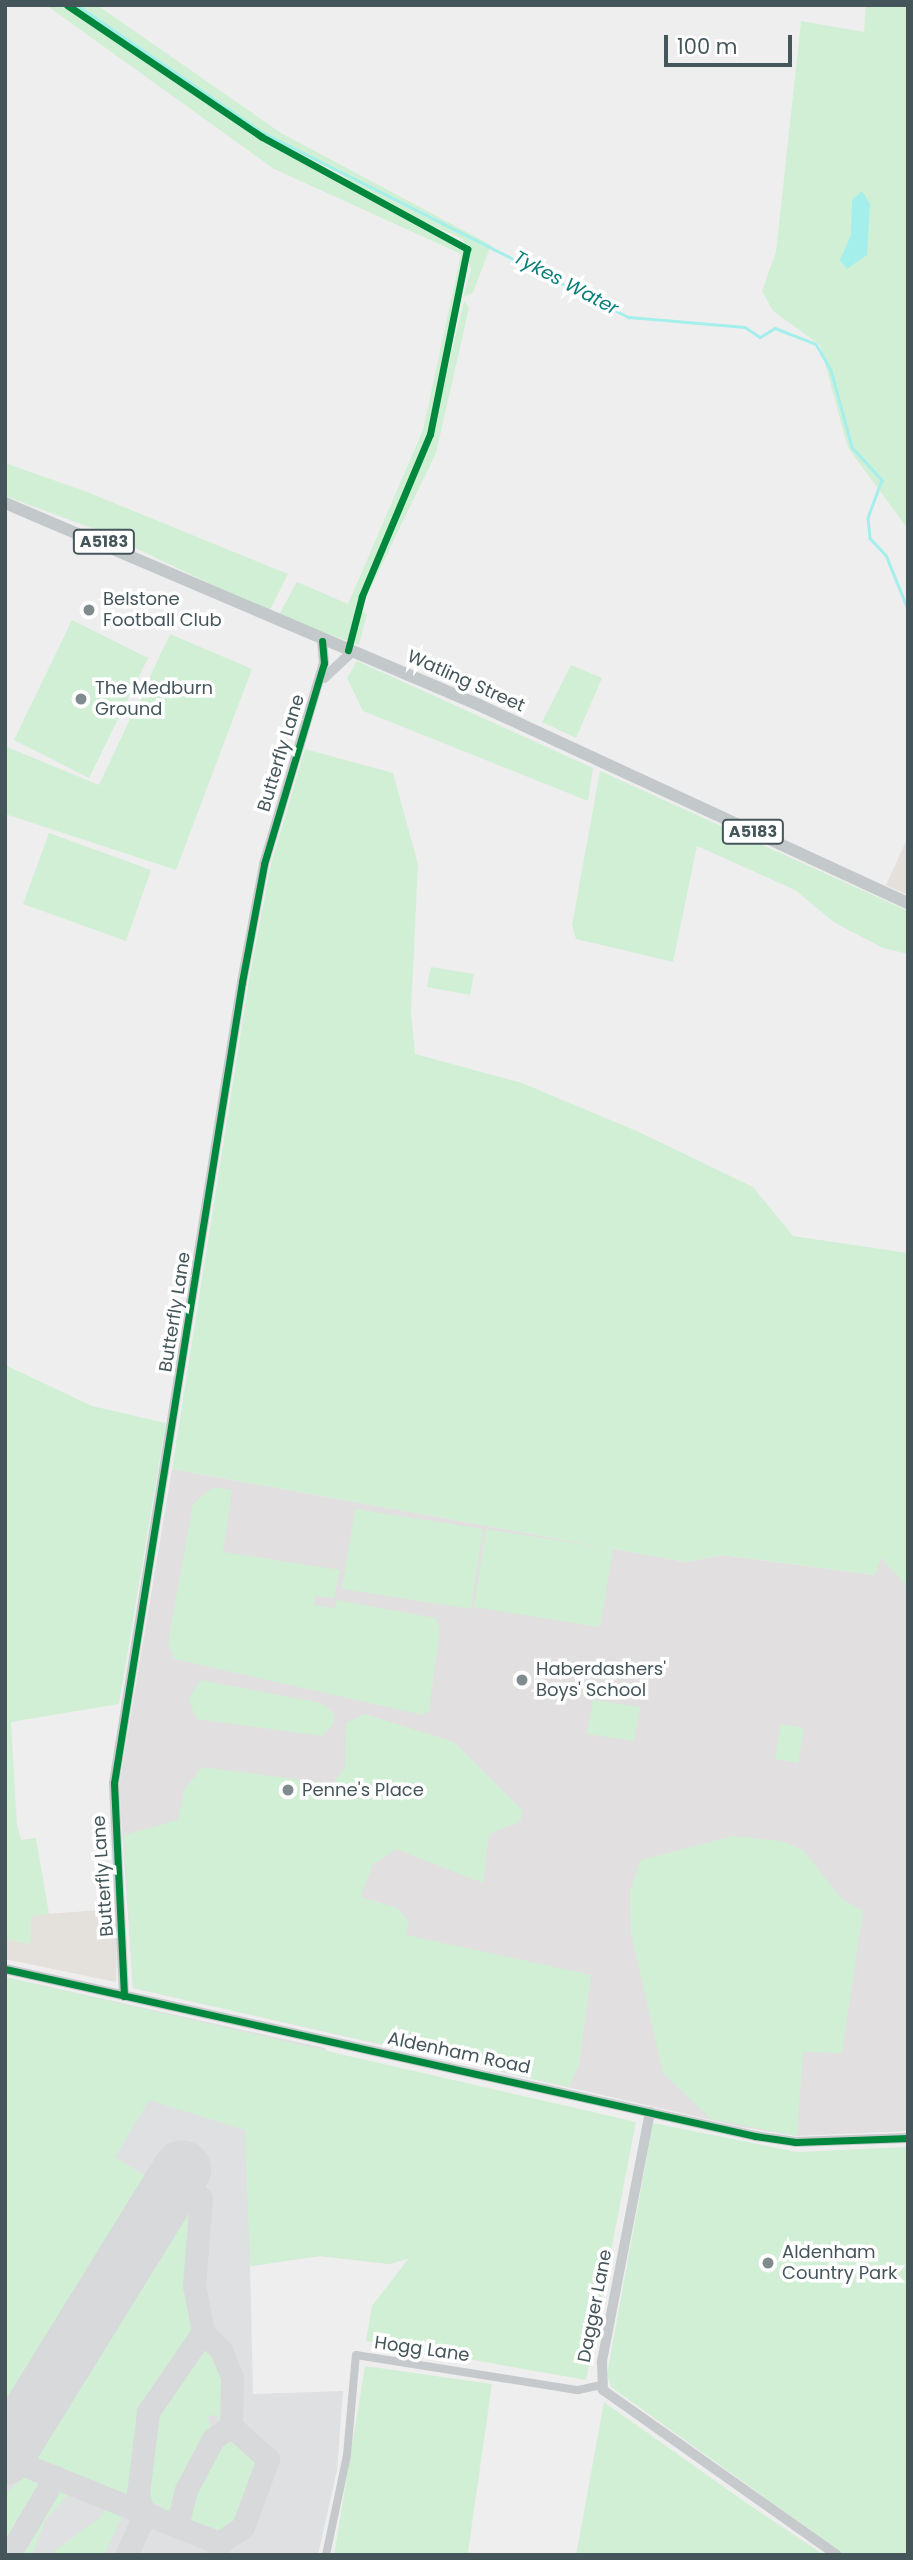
<!DOCTYPE html>
<html>
<head>
<meta charset="utf-8">
<style>
	body { margin:0 }
	#map { position:relative; width:913px; height:2560px; overflow:hidden; background:#efeeee; font-family:Poppins,sans-serif }
	div>[style] { position:absolute }
	.commercial>* { inset:0; background:#e4e0db }
	.education>* { inset:0; background:#e1dfe0 }
	.airport>* { inset:0; background:#dfe0e1 }
	.green>* { inset:0; background:#d1efd5 }
	.water>* { inset:0; background:#a4efec }
	.stream>* { height:2.5px; margin:-1.25px; padding:0 1.25px; transform-origin:1.25px; border-radius:1.25px; background:#a4efec }
	.taxiway>* { height:23px; margin:-11.5px; padding:0 11.5px; transform-origin:11.5px; border-radius:11.5px; background:#d8d9da }
	.runway>* { height:58px; margin:-29px; padding:0 29px; transform-origin:29px; border-radius:29px; background:#d8d9da }
	.street>* { height:8px; margin:-4px; padding:0 4px; transform-origin:4px; border-radius:4px; background:#c5c9cb }
	.secondary>* { height:10px; margin:-5px; padding:0 5px; transform-origin:5px; border-radius:5px; background:#c6cacc }
	.primary>* { height:12px; margin:-6px; padding:0 6px; transform-origin:6px; border-radius:6px; background:#c3c9ca }
	.cycleway>* { height:7px; margin:-3.5px; padding:0 3.5px; transform-origin:3.5px; border-radius:3.5px; background:#00873e }
	.dots>* { width:19px; height:19px; translate:-50% -50%; box-sizing:border-box; border:4px solid #fff; border-radius:50% }
	span { translate:-50% -50%; white-space:nowrap; text-align:center; line-height:1.15; -webkit-text-stroke:7px #fff; paint-order:stroke }
	.shield-label span { padding:2px 5px; background:#fff; border:2px solid; border-radius:5px; -webkit-text-stroke-width:0 }
	.shield-label { font-size:16px; color:#45565b; font-weight:700 }
	.poi-label { font-size:18px; color:#45565b }
	.left { translate:0 -50%; text-align:left }
	.street-label { font-size:18px; color:#45565b }
	.water-label { font-size:19px; color:#0a7e7a; font-style:italic }
	.frame { position:absolute; inset:0; border:7px solid #45565b; pointer-events:none }
	.scale { position:absolute; left:664px; top:35px; width:128px; height:32px; box-sizing:border-box; border:4px solid #45565b; border-top:0; padding-left:9px; font-size:21px; line-height:24px; white-space:nowrap; color:#45565b; -webkit-text-stroke:5px #fff; paint-order:stroke }
</style>
</head>
<body>
<div id="map">
	<div class="commercial">
		<i style="clip-path:polygon(908px 837px,908px 895px,886px 885px)"></i>
		<i style="clip-path:polygon(117px 1909px,116px 1982px,5px 1959px,5px 1939px,30px 1944px,31px 1915px)"></i>
	</div>
	<div class="education">
		<i style="clip-path:polygon(908px 1344px,908px 2131px,797px 2136px,742px 2127px,133px 1988px,119px 1786px,172px 1469px,686px 1562px,722px 1555px,874px 1575px)"></i>
	</div>
	<div class="airport">
		<i style="clip-path:polygon(5px 1977px,325px 2048px,409px 2258px,390px 2264px,320px 2256px,250px 2266px,253px 2394px,343px 2391px,337px 2470px,318px 2555px,5px 2555px)"></i>
	</div>
	<div class="green">
		<i style="clip-path:polygon(46px 5px,64px 5px,261px 140px,465px 249px,428px 433px,360px 596px,358px 610px,432px 433px,464px 301px,469px 308px,436px 453px,360px 610px,367px 614px,359px 645px,278px 616px,297px 582px,348px 604px,423px 430px,461px 254px,274px 169px)"></i>
		<i style="clip-path:polygon(70px 5px,97px 5px,281px 133px,491px 245px,473px 293px,463px 297px,471px 269px,463px 239px,374px 200px,342px 175px,266px 137px)"></i>
		<i style="clip-path:polygon(866px 5px,908px 5px,908px 529px,848px 448px,820px 345px,773px 311px,762px 291px,776px 252px,801px 21px,864px 32px)"></i>
		<i style="clip-path:polygon(5px 463px,87px 492px,288px 574px,269px 612px,100px 531px,5px 496px)"></i>
		<i style="clip-path:polygon(72px 620px,148px 658px,89px 778px,14px 740px)"></i>
		<i style="clip-path:polygon(170px 634px,252px 669px,176px 870px,5px 814px,7px 747px,99px 785px)"></i>
		<i style="clip-path:polygon(357px 661px,593px 768px,588px 801px,363px 711px,347px 678px)"></i>
		<i style="clip-path:polygon(571px 665px,602px 678px,576px 738px,542px 722px)"></i>
		<i style="clip-path:polygon(305px 749px,393px 773px,418px 864px,411px 1012px,415px 1054px,522px 1083px,639px 1132px,753px 1187px,793px 1236px,908px 1253px,908px 1587px,881px 1558px,875px 1575px,722px 1555px,686px 1562px,172px 1469px,250px 974px,271px 864px)"></i>
		<i style="clip-path:polygon(600px 771px,908px 911px,908px 954px,883px 948px,835px 923px,795px 890px,697px 846px,673px 962px,576px 939px,572px 925px)"></i>
		<i style="clip-path:polygon(49px 833px,151px 870px,126px 941px,23px 904px)"></i>
		<i style="clip-path:polygon(431px 967px,474px 974px,470px 995px,427px 987px)"></i>
		<i style="clip-path:polygon(5px 1365px,92px 1406px,166px 1423px,119px 1704px,11px 1722px,17px 1825px,21px 1840px,36px 1838px,49px 1914px,31px 1916px,30px 1944px,5px 1939px)"></i>
		<i style="clip-path:polygon(213px 1487px,232px 1490px,223px 1552px,340px 1570px,334px 1598px,315px 1596px,314px 1605px,335px 1608px,336px 1600px,435px 1618px,440px 1629px,429px 1710px,423px 1715px,174px 1659px,168px 1643px,193px 1504px)"></i>
		<i style="clip-path:polygon(355px 1509px,483px 1529px,471px 1609px,342px 1589px)"></i>
		<i style="clip-path:polygon(486px 1529px,613px 1549px,600px 1627px,474px 1607px)"></i>
		<i style="clip-path:polygon(201px 1680px,320px 1703px,334px 1713px,333px 1725px,322px 1736px,197px 1719px,188px 1699px)"></i>
		<i style="clip-path:polygon(593px 1700px,640px 1707px,634px 1741px,587px 1734px)"></i>
		<i style="clip-path:polygon(365px 1714px,454px 1742px,523px 1811px,520px 1822px,489px 1834px,483px 1883px,396px 1849px,373px 1864px,361px 1897px,397px 1908px,409px 1921px,406px 1935px,591px 1975px,579px 2065px,569px 2087px,133px 1988px,124px 1835px,178px 1820px,184px 1790px,202px 1767px,332px 1784px,345px 1768px,346px 1723px)"></i>
		<i style="clip-path:polygon(781px 1724px,804px 1728px,798px 1763px,775px 1759px)"></i>
		<i style="clip-path:polygon(733px 1836px,781px 1841px,803px 1850px,842px 1899px,863px 1911px,842px 2053px,803px 2052px,797px 2136px,711px 2119px,663px 2073px,631px 1933px,630px 1891px,641px 1860px)"></i>
		<i style="clip-path:polygon(5px 1977px,636px 2122px,586px 2380px,366px 2341px,372px 2306px,409px 2258px,390px 2264px,320px 2256px,250px 2266px,245px 2130px,149px 2100px,115px 2157px,153px 2181px,5px 2420px)"></i>
		<i style="clip-path:polygon(653px 2123px,797px 2152px,908px 2147px,908px 2555px,845px 2555px,611px 2387px,607px 2374px)"></i>
		<i style="clip-path:polygon(196px 2201px,189px 2291px,196px 2336px,144px 2412px,133px 2499px,37px 2465px,32px 2450px,185px 2202px)"></i>
		<i style="clip-path:polygon(208px 2344px,222px 2366px,225px 2422px,224px 2427px,216px 2415px,208px 2416px,211px 2434px,183px 2486px,176px 2515px,141px 2496px,151px 2416px)"></i>
		<i style="clip-path:polygon(365px 2366px,492px 2384px,468px 2552px,477px 2555px,334px 2555px)"></i>
		<i style="clip-path:polygon(604px 2402px,745px 2502px,824px 2555px,576px 2555px)"></i>
		<i style="clip-path:polygon(227px 2437px,258px 2462px,239px 2517px,219px 2530px,184px 2518px,191px 2489px,218px 2442px)"></i>
		<i style="clip-path:polygon(27px 2475px,64px 2487px,67px 2496px,46px 2519px,32px 2555px,5px 2555px,5px 2494px)"></i>
		<i style="clip-path:polygon(108px 2504px,125px 2510px,104px 2555px,49px 2555px,102px 2516px)"></i>
	</div>
	<div class="water">
		<i style="clip-path:polygon(862px 191px,870px 204px,867px 255px,847px 269px,840px 260px,851px 235px,852px 200px)"></i>
	</div>
	<div class="stream">
		<i style="left:77px;top:5px;width:224px;rotate:34.5deg"></i>
		<i style="left:262px;top:132px;width:411px;rotate:26.8deg"></i>
		<i style="left:629px;top:317px;width:116px;rotate:4.9deg"></i>
		<i style="left:745px;top:327px;width:18px;rotate:34deg"></i>
		<i style="left:760px;top:337px;width:17px;rotate:-31deg"></i>
		<i style="left:775px;top:328px;width:44px;rotate:21.3deg"></i>
		<i style="left:816px;top:344px;width:30px;rotate:60deg"></i>
		<i style="left:831px;top:370px;width:80px;rotate:74.7deg"></i>
		<i style="left:852px;top:447px;width:45px;rotate:47.7deg"></i>
		<i style="left:882px;top:480px;width:40px;rotate:110.2deg"></i>
		<i style="left:868px;top:518px;width:20px;rotate:84deg"></i>
		<i style="left:870px;top:538px;width:23px;rotate:47deg"></i>
		<i style="left:886px;top:555px;width:58px;rotate:67.8deg"></i>
	</div>
	<div class="taxiway">
		<i style="left:203px;top:2332px;width:25px;rotate:45deg"></i>
		<i style="left:221px;top:2350px;width:29px;rotate:68deg"></i>
		<i style="left:232px;top:2377px;width:49px;rotate:91.2deg"></i>
		<i style="left:231px;top:2426px;width:50px;rotate:41.7deg"></i>
		<i style="left:268px;top:2459px;width:72px;rotate:110.2deg"></i>
		<i style="left:243px;top:2527px;width:29px;rotate:146deg"></i>
		<i style="left:219px;top:2543px;width:12px;rotate:95deg"></i>
		<i style="left:15px;top:2441px;width:13px;rotate:94deg"></i>
		<i style="left:14px;top:2454px;width:13px;rotate:51deg"></i>
		<i style="left:22px;top:2464px;width:212px;rotate:21.9deg"></i>
		<i style="left:177px;top:2526px;width:37px;rotate:-76deg"></i>
		<i style="left:186px;top:2490px;width:58px;rotate:-62.1deg"></i>
		<i style="left:213px;top:2439px;width:22px;rotate:-36deg"></i>
		<i style="left:9px;top:2555px;width:91px;rotate:-59.5deg"></i>
		<i style="left:126px;top:2555px;width:43px;rotate:-65.2deg"></i>
		<i style="left:144px;top:2516px;width:23px;rotate:-105deg"></i>
		<i style="left:138px;top:2494px;width:83px;rotate:-83deg"></i>
		<i style="left:148px;top:2412px;width:97px;rotate:-55.5deg"></i>
		<i style="left:203px;top:2332px;width:48px;rotate:-100.8deg"></i>
		<i style="left:194px;top:2285px;width:87px;rotate:-85.4deg"></i>
		<i style="left:201px;top:2198px;width:22px;rotate:-144deg"></i>
		<i style="left:183px;top:2185px;width:15px;rotate:157deg"></i>
	</div>
	<div class="runway">
		<i style="left:5px;top:2456px;width:337px;rotate:-58.3deg"></i>
	</div>
	<div class="street">
		<i style="left:326px;top:2555px;width:102px;rotate:-78.1deg"></i>
		<i style="left:347px;top:2455px;width:100px;rotate:-84.9deg"></i>
		<i style="left:356px;top:2355px;width:225px;rotate:9deg"></i>
		<i style="left:578px;top:2390px;width:24px;rotate:-12deg"></i>
	</div>
	<div class="secondary">
		<i style="left:324px;top:678px;width:38px;rotate:-43deg"></i>
		<i style="left:5px;top:1969px;width:768px;rotate:12.55deg"></i>
		<i style="left:755px;top:2136px;width:41px;rotate:8.3deg"></i>
		<i style="left:796px;top:2142px;width:112px;rotate:-2deg"></i>
		<i style="left:124px;top:1996px;width:213px;rotate:-92.7deg"></i>
		<i style="left:114px;top:1783px;width:811px;rotate:-80.92deg"></i>
		<i style="left:242px;top:982px;width:120px;rotate:-79.4deg"></i>
		<i style="left:264px;top:864px;width:210px;rotate:-73.4deg"></i>
		<i style="left:324px;top:663px;width:22px;rotate:-95deg"></i>
		<i style="left:650px;top:2112px;width:255px;rotate:100.9deg"></i>
		<i style="left:602px;top:2362px;width:28px;rotate:88deg"></i>
		<i style="left:603px;top:2390px;width:286px;rotate:35.2deg"></i>
	</div>
	<div class="primary">
		<i style="left:5px;top:503px;width:515px;rotate:23.08deg"></i>
		<i style="left:479px;top:705px;width:472px;rotate:24.8deg"></i>
	</div>
	<div class="cycleway">
		<i style="left:67px;top:5px;width:235px;rotate:34.1deg"></i>
		<i style="left:262px;top:137px;width:234px;rotate:28.6deg"></i>
		<i style="left:467px;top:249px;width:189px;rotate:101.3deg"></i>
		<i style="left:430px;top:434px;width:176px;rotate:112.8deg"></i>
		<i style="left:362px;top:596px;width:56px;rotate:104.5deg"></i>
		<i style="left:5px;top:1969px;width:768px;rotate:12.55deg"></i>
		<i style="left:755px;top:2136px;width:41px;rotate:8.3deg"></i>
		<i style="left:796px;top:2142px;width:112px;rotate:-2deg"></i>
		<i style="left:124px;top:1996px;width:213px;rotate:-92.7deg"></i>
		<i style="left:114px;top:1783px;width:811px;rotate:-80.92deg"></i>
		<i style="left:242px;top:982px;width:120px;rotate:-79.4deg"></i>
		<i style="left:264px;top:864px;width:210px;rotate:-73.4deg"></i>
		<i style="left:324px;top:663px;width:22px;rotate:-95deg"></i>
	</div>
	<div class="dots">
		<i style="left:89px;top:610px;background:#808b8e"></i>
		<i style="left:81px;top:699px;background:#808b8e"></i>
		<i style="left:522px;top:1680px;background:#808b8e"></i>
		<i style="left:288px;top:1790px;background:#808b8e"></i>
		<i style="left:768px;top:2263px;background:#808b8e"></i>
	</div>
	<div class="shield-label">
		<span style="left:104px;top:542px">A5183</span>
		<span style="left:753px;top:832px">A5183</span>
	</div>
	<div class="poi-label">
		<span class="left" style="left:103px;top:610px">Belstone<br>Football Club</span>
		<span class="left" style="left:95px;top:699px">The Medburn<br>Ground</span>
		<span class="left" style="left:536px;top:1680px">Haberdashers'<br>Boys' School</span>
		<span class="left" style="left:302px;top:1790px">Penne's Place</span>
		<span class="left" style="left:782px;top:2263px">Aldenham<br>Country Park</span>
	</div>
	<div class="street-label">
		<span style="left:466px;top:681px;rotate:24deg">Watling Street</span>
		<span style="left:281px;top:753px;rotate:-73deg">Butterfly Lane</span>
		<span style="left:175px;top:1312px;rotate:-81deg">Butterfly Lane</span>
		<span style="left:103px;top:1876px;rotate:-94deg">Butterfly Lane</span>
		<span style="left:459px;top:2053px;rotate:12deg">Aldenham Road</span>
		<span style="left:595px;top:2306px;rotate:-79deg">Dagger Lane</span>
		<span style="left:422px;top:2349px;rotate:8deg">Hogg Lane</span>
	</div>
	<div class="water-label">
		<span style="left:566px;top:283px;rotate:28deg">Tykes Water</span>
	</div>
	<div class="frame"></div>
	<div class="scale">100 m</div>
</div>
</body>
</html>
